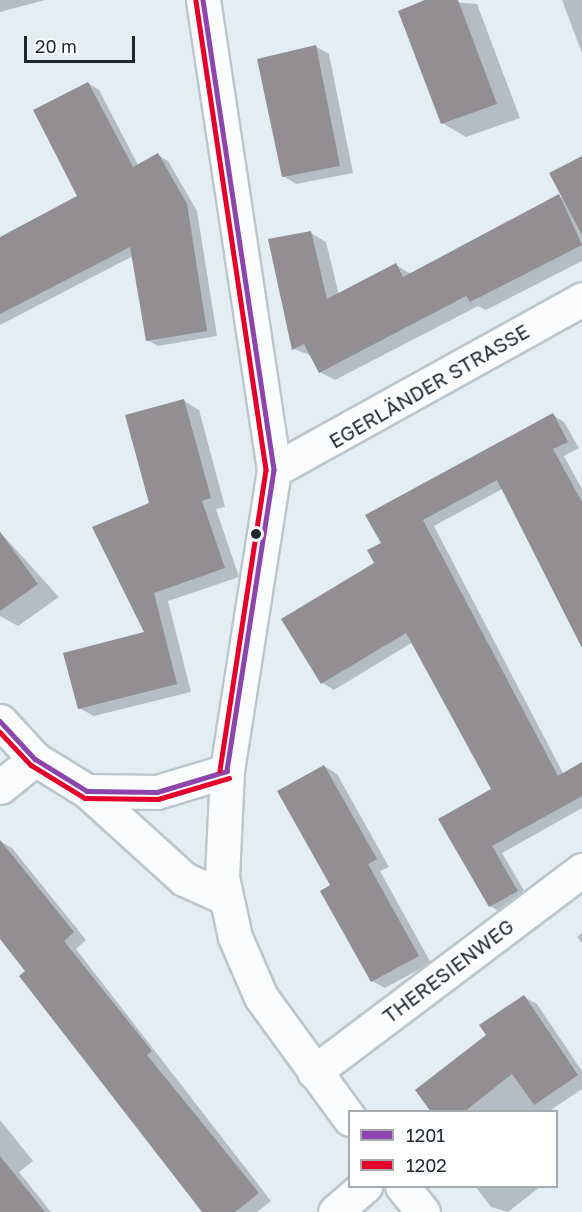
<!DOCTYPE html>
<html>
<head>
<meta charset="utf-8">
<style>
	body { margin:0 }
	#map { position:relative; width:582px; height:1212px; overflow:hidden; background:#e2edf4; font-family:"Golos Text",sans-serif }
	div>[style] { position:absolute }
	.shadow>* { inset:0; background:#0003 }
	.building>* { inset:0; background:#928e92 }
	.roads { filter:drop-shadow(2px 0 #bbc6cd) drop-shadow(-2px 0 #bbc6cd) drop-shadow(0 2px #bbc6cd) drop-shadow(0 -2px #bbc6cd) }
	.minor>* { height:33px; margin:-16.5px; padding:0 16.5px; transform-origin:16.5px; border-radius:16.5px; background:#fbfcfd }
	.bus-1>* { height:4.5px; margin:-2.25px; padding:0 2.25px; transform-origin:2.25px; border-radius:2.25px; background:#8e44ad }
	.bus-2>* { height:4.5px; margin:-2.25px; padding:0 2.25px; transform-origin:2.25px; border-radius:2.25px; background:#e4002b }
	.dots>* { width:16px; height:16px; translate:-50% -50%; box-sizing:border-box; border:3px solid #fff; border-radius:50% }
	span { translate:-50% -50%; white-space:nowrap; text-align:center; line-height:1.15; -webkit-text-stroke:6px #fff; paint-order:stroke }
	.street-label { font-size:20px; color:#1e2a32 }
	.legend { position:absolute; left:348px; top:1110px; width:210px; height:78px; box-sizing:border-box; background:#fff; border:2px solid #a5aaad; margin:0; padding:8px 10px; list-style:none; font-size:18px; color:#1e2a32 }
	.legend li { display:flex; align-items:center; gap:12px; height:30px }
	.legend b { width:30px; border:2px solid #a5aaad }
	.scale { position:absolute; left:24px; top:36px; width:111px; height:27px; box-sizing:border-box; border:3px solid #1e2a32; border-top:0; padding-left:8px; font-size:18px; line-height:21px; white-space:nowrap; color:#1e2a32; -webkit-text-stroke:4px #fff; paint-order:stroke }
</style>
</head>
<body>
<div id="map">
	<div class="shadow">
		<i style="clip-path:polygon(0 0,45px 0,0 12px)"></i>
		<i style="clip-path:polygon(429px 0,477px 4px,520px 118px,466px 137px,442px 123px)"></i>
		<i style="clip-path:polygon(562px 0,582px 0,582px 53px)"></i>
		<i style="clip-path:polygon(315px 46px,329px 54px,353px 173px,296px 184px,283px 176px)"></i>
		<i style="clip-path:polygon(88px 83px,99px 90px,138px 165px,158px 155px,168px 161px,197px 211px,217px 336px,158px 346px,147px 340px,133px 256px,0 325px,0 238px,79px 196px)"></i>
		<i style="clip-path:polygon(582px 158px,582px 261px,486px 310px,478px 306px,335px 380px,320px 372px,312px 356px,294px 349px,311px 233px,326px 242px,339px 295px,396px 265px,411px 274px,559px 196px,565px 200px)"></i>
		<i style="clip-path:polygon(184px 401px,199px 410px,225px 507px,216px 509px,239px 577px,168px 601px,191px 692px,94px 716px,79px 708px,146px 633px,150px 504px)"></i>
		<i style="clip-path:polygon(553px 415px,564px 422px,579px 448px,564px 456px,582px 489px,582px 646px,504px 488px,434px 526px,564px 775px,582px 765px,582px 808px,502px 853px,528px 897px,502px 913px,490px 906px,493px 790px,413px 642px,334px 690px,322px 683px,383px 543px)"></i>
		<i style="clip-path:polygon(0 532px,59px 597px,18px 626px,0 616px)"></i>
		<i style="clip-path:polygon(324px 766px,337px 774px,389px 867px,380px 871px,431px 963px,385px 988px,372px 981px,332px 886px)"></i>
		<i style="clip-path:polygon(0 841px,12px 848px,86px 940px,76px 949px,271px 1201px,257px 1212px,205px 1212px,0 937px)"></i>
		<i style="clip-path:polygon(582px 933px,582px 943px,577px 937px)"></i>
		<i style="clip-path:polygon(524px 997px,537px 1004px,582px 1071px,582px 1089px,548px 1112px,433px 1112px)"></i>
		<i style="clip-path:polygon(0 1120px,33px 1161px,19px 1172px,51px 1212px,0 1212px)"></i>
		<i style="clip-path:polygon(475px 1186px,541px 1186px,508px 1212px,491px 1207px)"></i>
	</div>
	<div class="building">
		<i style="clip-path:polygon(425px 0,458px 0,497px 104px,441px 124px,398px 11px)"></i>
		<i style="clip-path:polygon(316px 45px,340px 166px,282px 177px,257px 59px)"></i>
		<i style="clip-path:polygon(88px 82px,133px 167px,158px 153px,187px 204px,207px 331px,146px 341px,130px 247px,0 314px,0 237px,77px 196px,33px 110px)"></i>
		<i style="clip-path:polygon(582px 156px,582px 235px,549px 173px)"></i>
		<i style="clip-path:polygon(559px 194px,582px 245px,470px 302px,466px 296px,319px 373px,304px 344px,292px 350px,268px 239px,311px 231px,327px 299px,396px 263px,403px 277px)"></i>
		<i style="clip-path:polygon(184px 399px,211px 498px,202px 501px,225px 568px,154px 593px,177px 684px,78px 709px,63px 653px,144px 632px,92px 527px,149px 503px,125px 415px)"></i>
		<i style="clip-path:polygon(553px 413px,568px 442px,553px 449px,582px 502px,582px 648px,497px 480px,423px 520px,558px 776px,582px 762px,582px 796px,492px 846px,518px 891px,489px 907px,438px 819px,491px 789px,406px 633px,321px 684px,281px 619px,374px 563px,367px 550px,381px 543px,365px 515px)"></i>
		<i style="clip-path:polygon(0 532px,38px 584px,0 611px)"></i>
		<i style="clip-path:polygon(324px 765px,377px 859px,368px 864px,419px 956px,371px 982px,320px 891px,330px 885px,277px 791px)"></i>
		<i style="clip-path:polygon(0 840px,74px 932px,64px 941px,152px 1051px,147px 1055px,259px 1193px,235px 1212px,202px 1212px,19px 976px,25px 971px,0 939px)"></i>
		<i style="clip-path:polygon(524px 995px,578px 1075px,534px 1105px,512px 1074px,464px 1112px,431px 1112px,415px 1090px,486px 1035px,479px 1025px)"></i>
		<i style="clip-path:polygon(0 1156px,45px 1212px,0 1212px)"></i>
	</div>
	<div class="roads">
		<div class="minor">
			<i style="left:203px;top:0;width:475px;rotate:81.4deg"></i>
			<i style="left:274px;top:470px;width:305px;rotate:98.9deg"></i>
			<i style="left:227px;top:771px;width:106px;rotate:92.7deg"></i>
			<i style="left:222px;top:877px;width:61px;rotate:77.8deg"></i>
			<i style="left:235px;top:937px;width:65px;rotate:66.6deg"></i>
			<i style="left:261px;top:997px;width:151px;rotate:53.9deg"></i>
			<i style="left:274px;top:470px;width:352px;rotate:-29deg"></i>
			<i style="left:0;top:721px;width:52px;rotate:47.4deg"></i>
			<i style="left:35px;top:759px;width:61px;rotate:31.6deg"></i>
			<i style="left:87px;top:791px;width:131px;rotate:42.2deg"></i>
			<i style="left:184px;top:879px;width:46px;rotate:24.3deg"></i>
			<i style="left:0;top:787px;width:45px;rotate:-38.7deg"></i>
			<i style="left:87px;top:791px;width:70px;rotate:0.8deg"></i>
			<i style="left:157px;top:792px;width:73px;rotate:-16.7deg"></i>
			<i style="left:314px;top:1072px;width:336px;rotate:-37deg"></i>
			<i style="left:402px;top:1186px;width:33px;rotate:51deg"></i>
			<i style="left:335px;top:1212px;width:40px;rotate:-41deg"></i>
		</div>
	</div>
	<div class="bus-1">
		<i style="left:203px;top:0;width:475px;rotate:81.4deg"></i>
		<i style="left:274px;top:470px;width:305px;rotate:98.9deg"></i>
		<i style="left:0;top:721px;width:52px;rotate:47.4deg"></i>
		<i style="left:35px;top:759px;width:61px;rotate:31.6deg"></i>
		<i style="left:87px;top:791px;width:70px;rotate:0.8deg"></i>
		<i style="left:157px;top:792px;width:73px;rotate:-16.7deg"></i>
	</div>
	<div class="bus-2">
		<i style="left:196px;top:1px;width:474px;rotate:81.5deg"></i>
		<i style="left:266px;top:470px;width:304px;rotate:98.7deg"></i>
		<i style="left:0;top:732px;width:45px;rotate:46.8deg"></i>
		<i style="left:31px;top:765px;width:63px;rotate:31.4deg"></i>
		<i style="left:85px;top:798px;width:73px;rotate:0.8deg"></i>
		<i style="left:158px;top:799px;width:74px;rotate:-16.5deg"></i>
	</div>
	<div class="dots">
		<i style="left:256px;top:534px;background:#1e2a32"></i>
	</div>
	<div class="street-label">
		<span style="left:429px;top:386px;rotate:-30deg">EGERLÄNDER STRASSE</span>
		<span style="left:448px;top:971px;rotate:-37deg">THERESIENWEG</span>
	</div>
	<ul class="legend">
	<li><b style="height:8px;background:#8e44ad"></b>1201</li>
	<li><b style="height:8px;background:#e4002b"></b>1202</li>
	</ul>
	<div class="scale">20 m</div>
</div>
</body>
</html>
